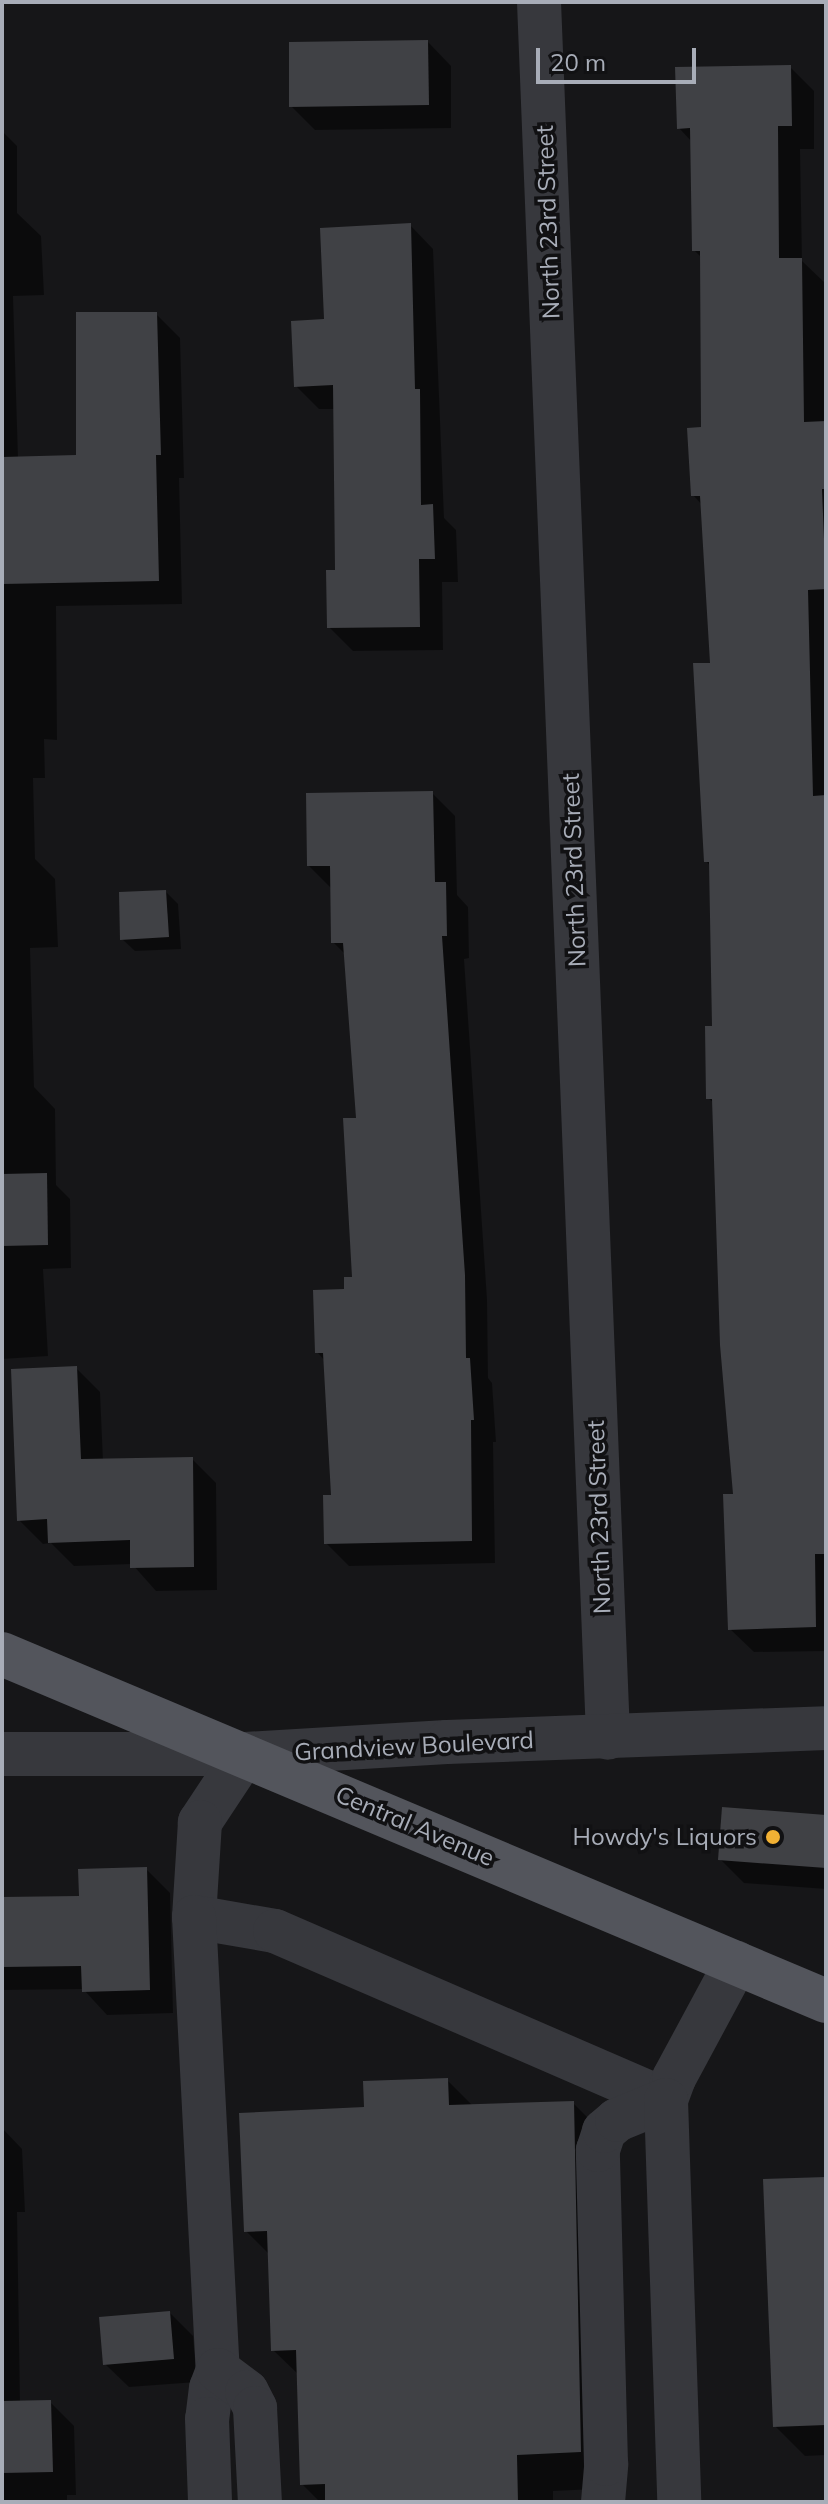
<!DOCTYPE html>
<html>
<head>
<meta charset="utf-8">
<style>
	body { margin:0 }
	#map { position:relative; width:828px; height:2504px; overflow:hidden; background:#161618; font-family:Mulish,sans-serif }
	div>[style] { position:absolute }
	.shadow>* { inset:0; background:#0007 }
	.building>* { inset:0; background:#404145 }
	.minor>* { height:44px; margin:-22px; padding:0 22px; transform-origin:22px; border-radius:22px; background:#37383d }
	.major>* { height:44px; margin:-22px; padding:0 22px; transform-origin:22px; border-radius:22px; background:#53555c }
	.dots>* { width:22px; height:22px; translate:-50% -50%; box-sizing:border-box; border:4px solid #111113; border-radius:50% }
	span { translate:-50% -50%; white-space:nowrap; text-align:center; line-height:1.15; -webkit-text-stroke:7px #111113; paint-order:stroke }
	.street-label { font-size:24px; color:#a8adb8 }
	.poi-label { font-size:24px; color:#a8adb8 }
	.right { translate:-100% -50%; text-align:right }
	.frame { position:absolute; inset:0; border:4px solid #a8adb8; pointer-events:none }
	.scale { position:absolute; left:536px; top:48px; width:160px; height:36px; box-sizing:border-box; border:4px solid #a8adb8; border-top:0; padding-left:10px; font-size:24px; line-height:28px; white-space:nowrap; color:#a8adb8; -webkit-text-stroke:6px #111113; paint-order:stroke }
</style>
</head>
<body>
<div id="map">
	<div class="shadow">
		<i style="clip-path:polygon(428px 42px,451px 66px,451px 128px,315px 130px,291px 106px)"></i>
		<i style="clip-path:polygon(790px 67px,814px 91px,814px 149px,800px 149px,802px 261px,825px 283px,826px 1651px,754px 1652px,730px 1629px,735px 1496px,714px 1103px,708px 1098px,714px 1028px,711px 867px,706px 861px,712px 665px,703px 506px,693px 495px,703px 429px,702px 258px,694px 250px,692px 142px,679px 128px)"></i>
		<i style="clip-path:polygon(2px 131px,17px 146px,17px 213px,41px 236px,44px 295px,13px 296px,18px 458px,78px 457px,156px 314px,180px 338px,184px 478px,179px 478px,182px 604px,56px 606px,57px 740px,44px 739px,45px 778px,33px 778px,35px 859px,55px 879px,58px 947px,30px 948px,34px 1087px,55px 1109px,56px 1185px,70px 1199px,71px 1268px,43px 1269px,48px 1356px,2px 1359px)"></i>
		<i style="clip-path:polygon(410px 225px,433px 249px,444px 518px,456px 530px,458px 582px,442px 582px,443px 650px,353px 651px,329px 627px,337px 572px,335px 409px,319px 409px,296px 386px,326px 321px)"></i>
		<i style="clip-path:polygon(432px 793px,455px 816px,457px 895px,468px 907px,469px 958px,464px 959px,487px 1299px,488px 1378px,492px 1383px,496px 1442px,493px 1442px,495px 1563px,349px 1566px,326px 1543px,333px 1497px,325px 1361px,317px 1352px,354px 1279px,358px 1120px,346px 955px,333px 942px,332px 889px,309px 866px)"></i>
		<i style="clip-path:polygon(166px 892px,178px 904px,181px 949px,135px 951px,122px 939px)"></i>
		<i style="clip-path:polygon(76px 1368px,100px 1392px,103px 1461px,192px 1459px,216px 1483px,217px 1590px,156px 1591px,132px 1564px,74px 1566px,51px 1543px,43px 1544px,19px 1520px)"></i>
		<i style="clip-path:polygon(826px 1817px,826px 1889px,744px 1883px,721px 1860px)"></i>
		<i style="clip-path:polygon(146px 1869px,170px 1893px,173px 2013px,107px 2015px,83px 1989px,2px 1990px,2px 1899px,81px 1898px)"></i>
		<i style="clip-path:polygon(447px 2080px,473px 2106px,573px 2103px,610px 2140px,617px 2488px,553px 2491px,553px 2502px,320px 2502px,302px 2484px,299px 2375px,273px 2350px,270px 2255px,246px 2231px,366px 2109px)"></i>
		<i style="clip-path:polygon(2px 2128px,22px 2149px,25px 2212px,17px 2212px,20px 2403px,50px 2402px,74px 2426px,76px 2495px,67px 2495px,67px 2502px,2px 2502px)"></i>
		<i style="clip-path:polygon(826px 2179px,826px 2455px,805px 2456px,775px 2426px)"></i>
		<i style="clip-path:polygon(170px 2313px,193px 2336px,197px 2382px,129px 2387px,105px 2364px)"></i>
	</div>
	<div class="building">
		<i style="clip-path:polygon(428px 40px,429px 105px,289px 107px,289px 42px)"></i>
		<i style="clip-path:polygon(791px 65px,792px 126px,778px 126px,779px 258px,802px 258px,804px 422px,826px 421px,826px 489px,822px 489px,826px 589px,808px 590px,813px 796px,826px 795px,826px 1554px,815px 1554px,816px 1627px,728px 1630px,723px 1494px,733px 1494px,720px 1345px,712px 1099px,706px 1099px,705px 1026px,712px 1026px,709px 862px,704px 862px,693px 663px,710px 663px,700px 496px,691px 496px,687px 428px,701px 427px,700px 251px,692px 251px,690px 128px,677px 129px,675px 67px)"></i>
		<i style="clip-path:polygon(411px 223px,415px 389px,420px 389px,421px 505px,433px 504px,435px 559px,419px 559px,420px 627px,327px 628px,326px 570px,335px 570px,333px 385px,294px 387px,291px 321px,324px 319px,320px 228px)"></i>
		<i style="clip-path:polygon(76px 312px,157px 312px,161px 455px,156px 455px,159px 581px,2px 584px,2px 457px,76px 455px)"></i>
		<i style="clip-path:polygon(433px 791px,435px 882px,446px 882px,447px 936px,442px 936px,465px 1275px,466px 1358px,470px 1358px,474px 1420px,471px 1420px,472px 1541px,324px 1544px,323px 1495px,331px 1495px,323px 1353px,315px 1353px,313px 1290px,344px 1289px,344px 1277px,352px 1277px,343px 1118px,356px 1118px,343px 943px,331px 943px,330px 866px,307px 866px,306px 793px)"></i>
		<i style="clip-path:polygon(166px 890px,169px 937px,120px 940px,119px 892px)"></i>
		<i style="clip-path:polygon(47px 1173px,48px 1245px,2px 1246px,2px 1174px)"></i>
		<i style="clip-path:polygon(77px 1366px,81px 1459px,193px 1457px,194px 1567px,130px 1568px,130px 1540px,48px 1543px,47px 1519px,17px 1521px,11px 1369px)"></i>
		<i style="clip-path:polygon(722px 1807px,826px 1815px,826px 1868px,718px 1860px)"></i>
		<i style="clip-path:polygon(147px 1867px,150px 1990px,82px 1992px,81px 1966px,2px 1967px,2px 1897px,79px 1896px,78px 1869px)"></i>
		<i style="clip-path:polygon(448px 2078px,449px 2105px,574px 2101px,581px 2452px,517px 2455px,518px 2502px,325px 2502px,325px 2484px,300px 2485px,296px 2350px,271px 2351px,267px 2231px,244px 2232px,239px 2113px,364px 2107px,363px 2081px)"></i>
		<i style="clip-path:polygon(826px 2177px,826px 2425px,773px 2427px,763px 2179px)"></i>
		<i style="clip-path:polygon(170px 2311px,174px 2359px,103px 2365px,99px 2317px)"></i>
		<i style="clip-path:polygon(51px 2400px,53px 2472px,2px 2473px,2px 2401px)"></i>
	</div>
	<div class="minor">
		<i style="left:539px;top:2px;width:1737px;rotate:87.72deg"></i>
		<i style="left:2px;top:1754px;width:243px"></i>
		<i style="left:245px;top:1754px;width:202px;rotate:-3.4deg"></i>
		<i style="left:447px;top:1742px;width:379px;rotate:-2.1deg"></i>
		<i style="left:245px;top:1754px;width:82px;rotate:123.5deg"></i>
		<i style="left:200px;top:1822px;width:95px;rotate:93.6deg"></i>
		<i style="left:194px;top:1917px;width:82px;rotate:9.8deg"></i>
		<i style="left:275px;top:1931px;width:426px;rotate:23.4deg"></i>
		<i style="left:666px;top:2100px;width:23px;rotate:-70deg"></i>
		<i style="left:674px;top:2078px;width:131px;rotate:-61.7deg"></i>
		<i style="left:194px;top:1917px;width:454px;rotate:87deg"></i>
		<i style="left:218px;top:2370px;width:19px;rotate:111deg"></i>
		<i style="left:211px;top:2388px;width:31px;rotate:97deg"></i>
		<i style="left:207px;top:2419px;width:83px;rotate:87.9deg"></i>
		<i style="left:218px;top:2370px;width:36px;rotate:37deg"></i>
		<i style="left:247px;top:2392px;width:18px;rotate:63deg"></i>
		<i style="left:255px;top:2408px;width:94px;rotate:87deg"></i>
		<i style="left:603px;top:2502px;width:38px;rotate:-85deg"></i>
		<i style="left:606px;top:2464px;width:314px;rotate:-91.5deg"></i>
		<i style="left:598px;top:2150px;width:20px;rotate:-72deg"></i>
		<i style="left:604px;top:2131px;width:17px;rotate:-40deg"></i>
		<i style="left:617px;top:2120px;width:53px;rotate:-22.2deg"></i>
		<i style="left:666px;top:2100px;width:402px;rotate:88.1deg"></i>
	</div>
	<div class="major">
		<i style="left:2px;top:1654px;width:894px;rotate:22.84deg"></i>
	</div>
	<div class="dots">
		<i style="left:773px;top:1837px;background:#f2b134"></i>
	</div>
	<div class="street-label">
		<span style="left:548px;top:222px;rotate:-92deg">North 23rd Street</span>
		<span style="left:574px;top:870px;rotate:-92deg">North 23rd Street</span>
		<span style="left:599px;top:1517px;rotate:-92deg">North 23rd Street</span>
		<span style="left:414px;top:1746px;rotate:-3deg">Grandview Boulevard</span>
		<span style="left:415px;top:1826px;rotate:23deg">Central Avenue</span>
	</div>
	<div class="poi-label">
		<span class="right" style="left:757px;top:1837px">Howdy's Liquors</span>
	</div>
	<div class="frame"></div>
	<div class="scale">20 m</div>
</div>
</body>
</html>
